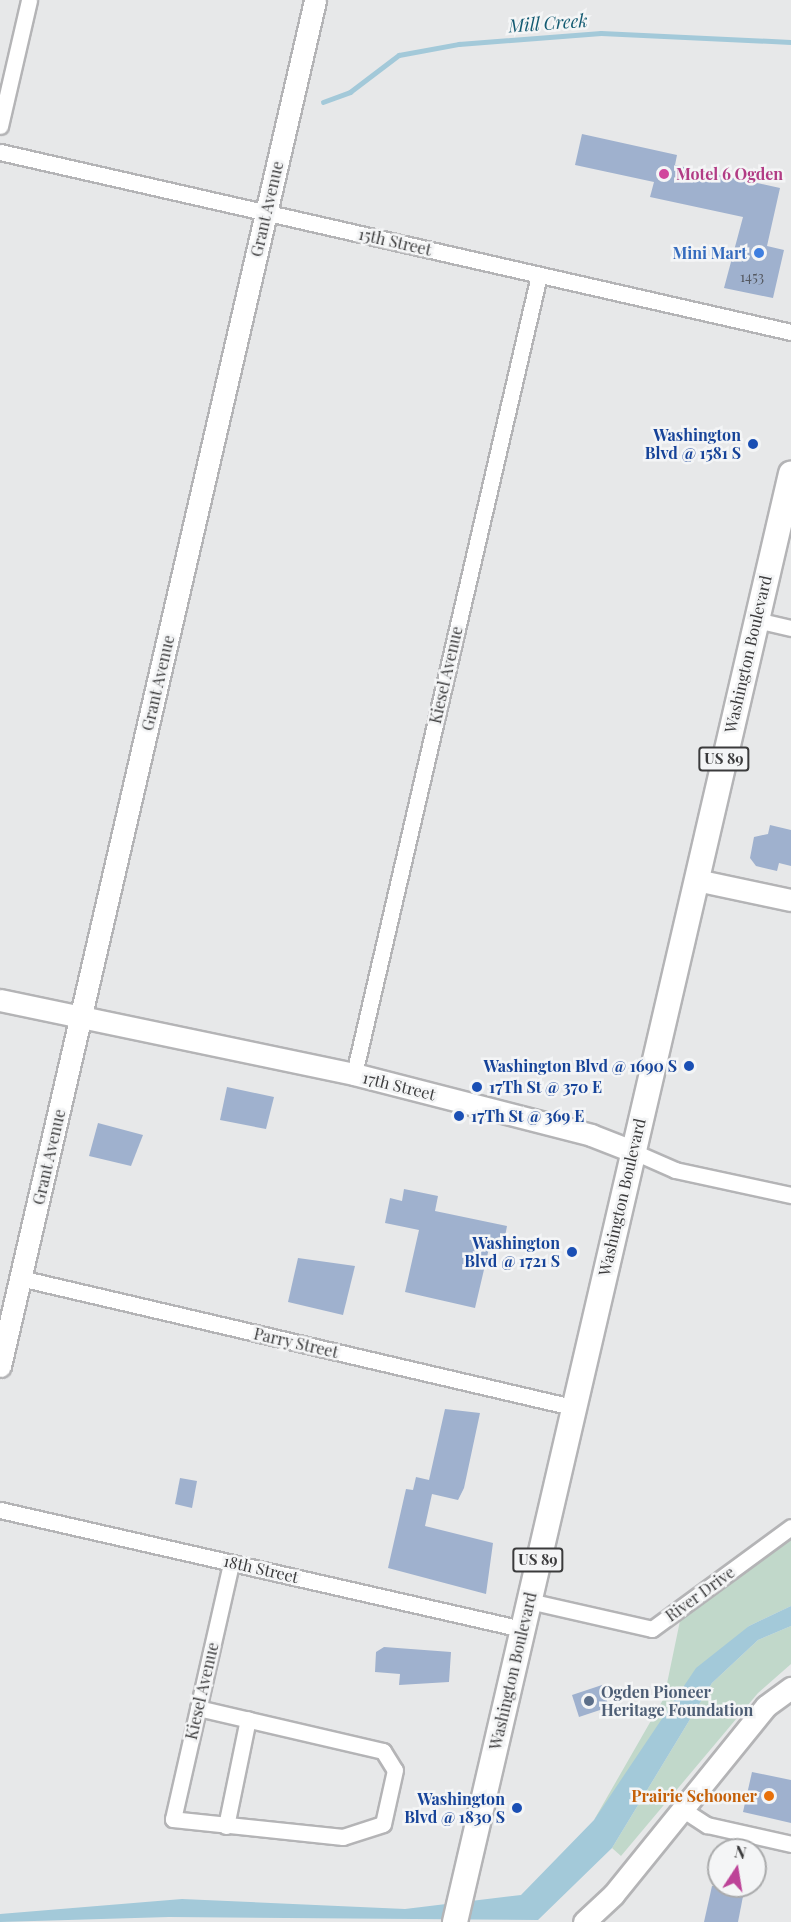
<!DOCTYPE html>
<html>
<head>
<meta charset="utf-8">
<style>
	body { margin:0 }
	#map { position:relative; width:791px; height:1922px; overflow:hidden; background:#e7e8e9; font-family:"Playfair Display",serif }
	div>[style] { position:absolute }
	.green>* { inset:0; background:#c1d8ca }
	.water>* { inset:0; background:#a3c9d9 }
	.stream>* { height:4.5px; margin:-2.25px; padding:0 2.25px; transform-origin:2.25px; border-radius:2.25px; background:#a3c9d9 }
	.building>* { inset:0; background:#9fb1ce }
	.roads { filter:drop-shadow(2px 0 #b4b4b6) drop-shadow(-2px 0 #b4b4b6) drop-shadow(0 2px #b4b4b6) drop-shadow(0 -2px #b4b4b6) }
	.street>* { height:15px; margin:-7.5px; padding:0 7.5px; transform-origin:7.5px; border-radius:7.5px; background:#fff }
	.secondary>* { height:21px; margin:-10.5px; padding:0 10.5px; transform-origin:10.5px; border-radius:10.5px; background:#fff }
	.primary>* { height:24px; margin:-12px; padding:0 12px; transform-origin:12px; border-radius:12px; background:#fff }
	.dots>* { width:16px; height:16px; translate:-50% -50%; box-sizing:border-box; border:3px solid #f4f5f6; border-radius:50% }
	span { translate:-50% -50%; white-space:nowrap; text-align:center; line-height:1.15; -webkit-text-stroke:5px #f4f5f6; paint-order:stroke }
	.number-label { font-size:14px; color:#545860 }
	.number-label span { -webkit-text-stroke-width:0 }
	.shield-label span { padding:2px 4px; background:#f4f5f6; border:2px solid; border-radius:4px; -webkit-text-stroke-width:0 }
	.shield-label { font-size:15px; color:#3b3b3c; font-weight:700 }
	.hotel-label { font-size:16px; color:#b23c85; font-weight:700 }
	.left { translate:0 -50%; text-align:left }
	.street-label { font-size:16px; color:#3b3b3c }
	.shop-label { font-size:16px; color:#366cbe; font-weight:700 }
	.right { translate:-100% -50%; text-align:right }
	.transit-label { font-size:16px; color:#164399; font-weight:700 }
	.service-label { font-size:16px; color:#4e5e75; font-weight:700 }
	.food-label { font-size:16px; color:#c56008; font-weight:700 }
	.water-label { font-size:18px; color:#135b72; font-style:italic }
	.north { position:absolute; left:707px; top:1838px; width:60px; height:60px; box-sizing:border-box; background:#f4f5f6; border:2px solid #aaabac; border-radius:50%; rotate:12deg; font-size:16px; font-weight:700; line-height:24px; text-align:center; color:#3b3b3c }
	.north::after { content:''; display:block; margin:auto; width:21px; height:27px; background:#bd4498; clip-path:polygon(50% 0,100% 100%,50% 72%,0 100%) }
</style>
</head>
<body>
<div id="map">
	<div class="green">
		<i style="clip-path:polygon(791px 1536px,791px 1606px,749px 1626px,594px 1820px,664px 1698px,681px 1616px)"></i>
		<i style="clip-path:polygon(791px 1626px,791px 1664px,758px 1693px,621px 1856px,612px 1848px,712px 1683px,758px 1640px)"></i>
	</div>
	<div class="water">
		<i style="clip-path:polygon(791px 1606px,791px 1626px,758px 1640px,712px 1683px,612px 1848px,538px 1920px,169px 1917px,0 1922px,0 1914px,182px 1899px,405px 1909px,521px 1895px,594px 1820px,696px 1668px,749px 1626px)"></i>
	</div>
	<div class="stream">
		<i style="left:323px;top:102px;width:29px;rotate:-20deg"></i>
		<i style="left:350px;top:92px;width:61px;rotate:-37.1deg"></i>
		<i style="left:399px;top:55px;width:61px;rotate:-10.4deg"></i>
		<i style="left:459px;top:44px;width:142px;rotate:-4.4deg"></i>
		<i style="left:601px;top:33px;width:190px;rotate:2.7deg"></i>
	</div>
	<div class="building">
		<i style="clip-path:polygon(582px 134px,677px 155px,675px 165px,780px 188px,767px 246px,784px 250px,773px 298px,724px 288px,743px 217px,650px 197px,654px 182px,575px 165px)"></i>
		<i style="clip-path:polygon(770px 825px,791px 830px,791px 866px,779px 863px,777px 871px,756px 866px,750px 858px,754px 837px,768px 834px)"></i>
		<i style="clip-path:polygon(227px 1087px,274px 1097px,266px 1129px,220px 1120px)"></i>
		<i style="clip-path:polygon(98px 1123px,143px 1135px,131px 1166px,89px 1156px)"></i>
		<i style="clip-path:polygon(404px 1189px,438px 1196px,435px 1211px,507px 1226px,503px 1247px,490px 1244px,475px 1308px,405px 1292px,419px 1230px,385px 1223px,390px 1198px,402px 1201px)"></i>
		<i style="clip-path:polygon(298px 1258px,355px 1266px,343px 1315px,288px 1302px)"></i>
		<i style="clip-path:polygon(445px 1409px,480px 1413px,464px 1488px,458px 1500px,432px 1494px,425px 1526px,493px 1543px,486px 1594px,388px 1568px,406px 1489px,413px 1490px,416px 1477px,429px 1480px)"></i>
		<i style="clip-path:polygon(180px 1478px,197px 1481px,192px 1508px,175px 1504px)"></i>
		<i style="clip-path:polygon(384px 1647px,451px 1652px,449px 1682px,399px 1685px,400px 1674px,375px 1672px,376px 1652px)"></i>
		<i style="clip-path:polygon(602px 1685px,609px 1707px,579px 1717px,572px 1695px)"></i>
		<i style="clip-path:polygon(752px 1772px,791px 1780px,791px 1823px,743px 1812px)"></i>
		<i style="clip-path:polygon(712px 1886px,745px 1886px,738px 1922px,704px 1922px)"></i>
	</div>
	<div class="roads">
		<div class="street">
			<i style="left:0;top:126px;width:129px;rotate:-77deg"></i>
			<i style="left:0;top:152px;width:811px;rotate:12.82deg"></i>
			<i style="left:756px;top:620px;width:36px;rotate:13deg"></i>
			<i style="left:354px;top:1074px;width:820px;rotate:-76.96deg"></i>
			<i style="left:632px;top:1151px;width:47px;rotate:23.8deg"></i>
			<i style="left:675px;top:1170px;width:119px;rotate:12.2deg"></i>
			<i style="left:20px;top:1278px;width:567px;rotate:13.15deg"></i>
			<i style="left:0;top:1510px;width:535px;rotate:12.84deg"></i>
			<i style="left:529px;top:1601px;width:126px;rotate:12.8deg"></i>
			<i style="left:652px;top:1629px;width:172px;rotate:-36.3deg"></i>
			<i style="left:198px;top:1708px;width:190px;rotate:13.1deg"></i>
			<i style="left:383px;top:1751px;width:22px;rotate:58deg"></i>
			<i style="left:395px;top:1770px;width:55px;rotate:102.5deg"></i>
			<i style="left:383px;top:1824px;width:42px;rotate:162deg"></i>
			<i style="left:343px;top:1837px;width:171px;rotate:-174deg"></i>
			<i style="left:173px;top:1819px;width:262px;rotate:-77.2deg"></i>
			<i style="left:682px;top:1809px;width:30px;rotate:33deg"></i>
			<i style="left:707px;top:1825px;width:86px;rotate:12.7deg"></i>
			<i style="left:226px;top:1826px;width:109px;rotate:-78.4deg"></i>
		</div>
		<div class="secondary">
			<i style="left:696px;top:880px;width:97px;rotate:11.9deg"></i>
			<i style="left:0;top:1000px;width:362px;rotate:11.8deg"></i>
			<i style="left:354px;top:1074px;width:245px;rotate:14.4deg"></i>
			<i style="left:591px;top:1135px;width:44px;rotate:21.3deg"></i>
			<i style="left:0;top:1366px;width:1402px;rotate:-77.01deg"></i>
			<i style="left:584px;top:1922px;width:40px;rotate:-43deg"></i>
			<i style="left:613px;top:1895px;width:243px;rotate:-51deg"></i>
			<i style="left:766px;top:1706px;width:31px;rotate:-36deg"></i>
		</div>
		<div class="primary">
			<i style="left:455px;top:1922px;width:1487px;rotate:-76.94deg"></i>
		</div>
	</div>
	<div class="dots">
		<i style="left:664px;top:174px;background:#d1479c"></i>
		<i style="left:759px;top:253px;background:#3f7fe0"></i>
		<i style="left:753px;top:444px;background:#1a4fb4"></i>
		<i style="left:689px;top:1066px;background:#1a4fb4"></i>
		<i style="left:477px;top:1087px;background:#1a4fb4"></i>
		<i style="left:459px;top:1116px;background:#1a4fb4"></i>
		<i style="left:572px;top:1252px;background:#1a4fb4"></i>
		<i style="left:589px;top:1701px;background:#5c6f8a"></i>
		<i style="left:769px;top:1796px;background:#e8710a"></i>
		<i style="left:517px;top:1808px;background:#1a4fb4"></i>
	</div>
	<div class="number-label">
		<span style="left:752px;top:277px">1453</span>
	</div>
	<div class="shield-label">
		<span style="left:724px;top:759px">US 89</span>
		<span style="left:538px;top:1560px">US 89</span>
	</div>
	<div class="hotel-label">
		<span class="left" style="left:676px;top:174px">Motel 6 Ogden</span>
	</div>
	<div class="street-label">
		<span style="left:267px;top:209px;rotate:-77deg">Grant Avenue</span>
		<span style="left:395px;top:242px;rotate:13deg">15th Street</span>
		<span style="left:748px;top:654px;rotate:-77deg">Washington Boulevard</span>
		<span style="left:446px;top:675px;rotate:-77deg">Kiesel Avenue</span>
		<span style="left:158px;top:683px;rotate:-77deg">Grant Avenue</span>
		<span style="left:399px;top:1086px;rotate:14deg">17th Street</span>
		<span style="left:49px;top:1157px;rotate:-77deg">Grant Avenue</span>
		<span style="left:622px;top:1197px;rotate:-77deg">Washington Boulevard</span>
		<span style="left:296px;top:1343px;rotate:13deg">Parry Street</span>
		<span style="left:261px;top:1569px;rotate:13deg">18th Street</span>
		<span style="left:700px;top:1594px;rotate:-36deg">River Drive</span>
		<span style="left:513px;top:1671px;rotate:-77deg">Washington Boulevard</span>
		<span style="left:202px;top:1691px;rotate:-77deg">Kiesel Avenue</span>
	</div>
	<div class="shop-label">
		<span class="right" style="left:747px;top:253px">Mini Mart</span>
	</div>
	<div class="transit-label">
		<span class="right" style="left:741px;top:444px">Washington<br>Blvd @ 1581 S</span>
		<span class="right" style="left:677px;top:1066px">Washington Blvd @ 1690 S</span>
		<span class="left" style="left:489px;top:1087px">17Th St @ 370 E</span>
		<span class="left" style="left:471px;top:1116px">17Th St @ 369 E</span>
		<span class="right" style="left:560px;top:1252px">Washington<br>Blvd @ 1721 S</span>
		<span class="right" style="left:505px;top:1808px">Washington<br>Blvd @ 1830 S</span>
	</div>
	<div class="service-label">
		<span class="left" style="left:601px;top:1701px">Ogden Pioneer<br>Heritage Foundation</span>
	</div>
	<div class="food-label">
		<span class="right" style="left:757px;top:1796px">Prairie Schooner</span>
	</div>
	<div class="water-label">
		<span style="left:548px;top:23px;rotate:-4deg">Mill Creek</span>
	</div>
	<div class="north">N</div>
</div>
</body>
</html>
